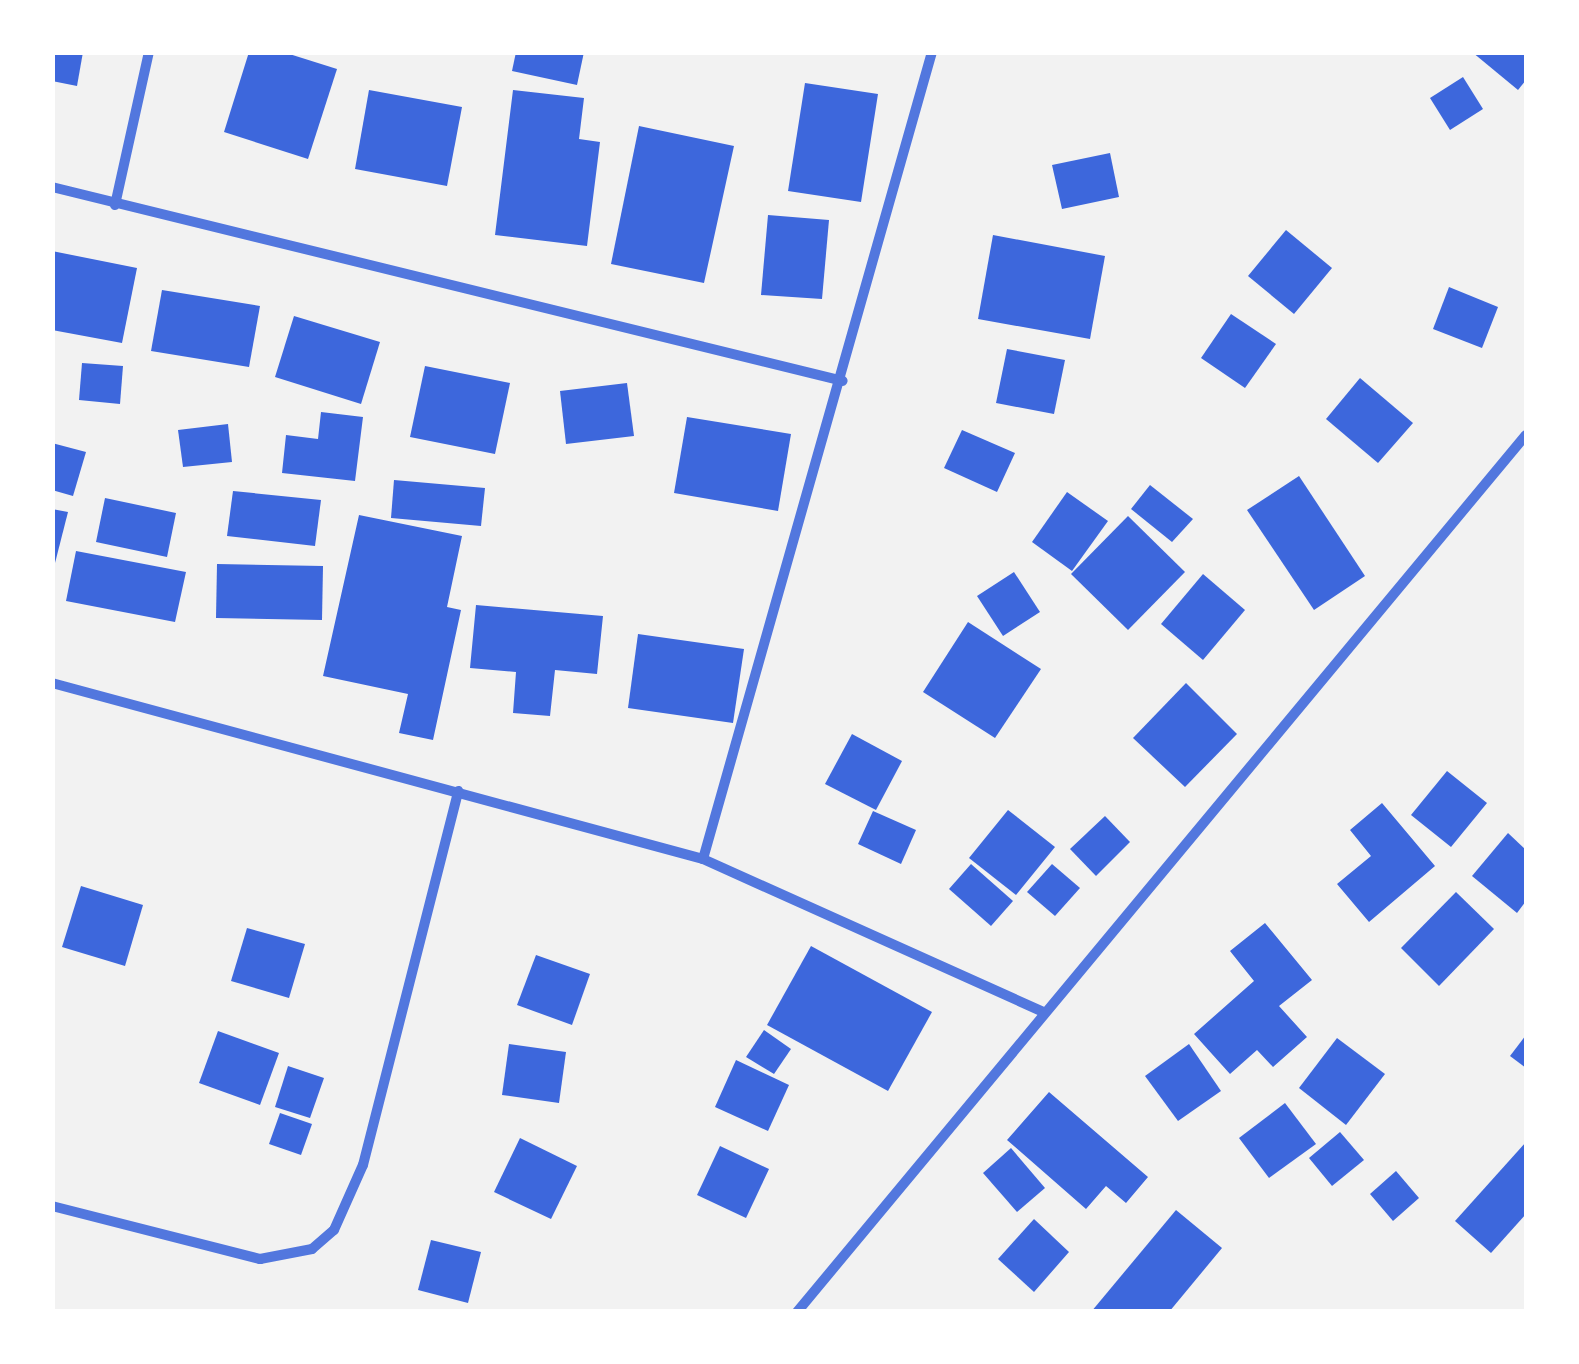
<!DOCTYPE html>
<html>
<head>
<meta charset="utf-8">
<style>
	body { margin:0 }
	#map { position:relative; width:1579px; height:1364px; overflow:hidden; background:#f2f2f2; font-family:Roboto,sans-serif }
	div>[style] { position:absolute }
	.building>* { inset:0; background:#3d67dc }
	.minor>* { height:10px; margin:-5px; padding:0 5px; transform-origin:5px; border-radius:5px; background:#5277de }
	span { translate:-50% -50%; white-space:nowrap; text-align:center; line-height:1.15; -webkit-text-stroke:9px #fff; paint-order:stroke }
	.frame { position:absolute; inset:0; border:55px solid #fff; pointer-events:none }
</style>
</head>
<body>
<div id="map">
	<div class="building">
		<i style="clip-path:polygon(52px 52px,83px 52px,77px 86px,52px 81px)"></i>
		<i style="clip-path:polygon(249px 52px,283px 52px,337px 69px,308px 159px,224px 132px)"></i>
		<i style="clip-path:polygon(516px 52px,584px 52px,577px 85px,512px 71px)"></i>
		<i style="clip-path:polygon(1472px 52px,1526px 52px,1526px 80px,1518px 90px)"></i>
		<i style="clip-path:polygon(1463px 77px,1483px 109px,1450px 130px,1430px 98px)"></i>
		<i style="clip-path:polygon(805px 83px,878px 94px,861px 202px,788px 191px)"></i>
		<i style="clip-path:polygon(369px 90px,462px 107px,447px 186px,355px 169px)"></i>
		<i style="clip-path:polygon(513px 90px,584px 98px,579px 139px,600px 142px,587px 246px,495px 235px)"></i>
		<i style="clip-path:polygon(639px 126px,734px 146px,704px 283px,611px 264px)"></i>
		<i style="clip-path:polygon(1110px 153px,1119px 197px,1062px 209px,1052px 165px)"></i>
		<i style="clip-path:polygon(768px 215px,829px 220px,822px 299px,761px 295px)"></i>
		<i style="clip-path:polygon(1286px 230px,1332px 268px,1294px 314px,1248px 276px)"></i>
		<i style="clip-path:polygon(993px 235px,1105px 256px,1090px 339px,978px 319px)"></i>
		<i style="clip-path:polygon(52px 251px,137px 268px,122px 343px,52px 330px)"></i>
		<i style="clip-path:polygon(1449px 287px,1498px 307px,1482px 348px,1433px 329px)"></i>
		<i style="clip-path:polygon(162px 290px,260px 306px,249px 367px,151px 351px)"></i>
		<i style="clip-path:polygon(1231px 314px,1276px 344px,1245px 388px,1201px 358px)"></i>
		<i style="clip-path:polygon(294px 316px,380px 342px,361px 404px,275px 377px)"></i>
		<i style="clip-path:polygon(1007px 349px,1065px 360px,1054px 414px,996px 403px)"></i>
		<i style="clip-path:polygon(82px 363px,123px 366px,120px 404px,79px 400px)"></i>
		<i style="clip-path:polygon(425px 366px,510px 383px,495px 454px,410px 437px)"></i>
		<i style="clip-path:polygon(1360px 378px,1413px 423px,1378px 463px,1326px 419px)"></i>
		<i style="clip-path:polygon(627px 383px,634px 436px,566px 444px,560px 391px)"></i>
		<i style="clip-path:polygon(321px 412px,363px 417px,355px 481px,282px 473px,286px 435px,318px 439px)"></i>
		<i style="clip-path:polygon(687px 417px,791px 434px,778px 511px,674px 493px)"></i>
		<i style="clip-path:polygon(228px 424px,232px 462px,183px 467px,178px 430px)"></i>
		<i style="clip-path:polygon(962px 430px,1015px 453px,997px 492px,944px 468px)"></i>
		<i style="clip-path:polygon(52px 443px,86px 452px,73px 496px,52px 490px)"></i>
		<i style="clip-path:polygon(1299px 476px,1365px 576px,1314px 610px,1247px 510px)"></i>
		<i style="clip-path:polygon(394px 480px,485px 488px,481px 526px,391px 518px)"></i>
		<i style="clip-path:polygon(1150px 485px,1193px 519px,1172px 542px,1131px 509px)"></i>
		<i style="clip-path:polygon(233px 491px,321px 500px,315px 546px,227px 536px)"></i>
		<i style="clip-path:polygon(1067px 492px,1108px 521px,1072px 571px,1032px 542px)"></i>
		<i style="clip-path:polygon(105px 498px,176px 513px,167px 557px,96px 542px)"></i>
		<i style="clip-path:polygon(52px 509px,68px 512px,54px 567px,52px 567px)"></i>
		<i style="clip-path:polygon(359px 515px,462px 536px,447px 607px,461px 610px,433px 740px,399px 733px,408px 694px,323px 676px)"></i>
		<i style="clip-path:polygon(1128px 516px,1185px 572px,1128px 630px,1071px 574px)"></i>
		<i style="clip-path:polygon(76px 551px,186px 572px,175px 622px,66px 601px)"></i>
		<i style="clip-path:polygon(217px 564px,323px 566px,322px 620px,216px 618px)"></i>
		<i style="clip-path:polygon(1014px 572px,1040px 612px,1003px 636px,977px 596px)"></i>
		<i style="clip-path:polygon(1203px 574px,1245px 610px,1203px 660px,1161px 624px)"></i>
		<i style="clip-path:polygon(476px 605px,603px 616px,597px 674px,555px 670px,550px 716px,513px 713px,516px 672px,470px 668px)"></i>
		<i style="clip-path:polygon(968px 622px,1041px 669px,995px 738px,923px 692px)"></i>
		<i style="clip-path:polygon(638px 634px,744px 649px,733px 723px,628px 708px)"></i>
		<i style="clip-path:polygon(1186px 683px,1237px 734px,1185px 787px,1133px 738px)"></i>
		<i style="clip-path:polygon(852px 734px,902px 761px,876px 810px,825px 784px)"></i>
		<i style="clip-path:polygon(1447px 771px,1487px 803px,1451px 847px,1411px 815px)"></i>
		<i style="clip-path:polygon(1382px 803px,1435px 866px,1369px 922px,1337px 884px,1371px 856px,1350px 830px)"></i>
		<i style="clip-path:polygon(1008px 810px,1055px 847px,1016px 895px,969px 858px)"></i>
		<i style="clip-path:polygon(873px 811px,916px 830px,901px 864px,858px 844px)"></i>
		<i style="clip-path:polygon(1105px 816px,1130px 842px,1096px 876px,1070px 849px)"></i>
		<i style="clip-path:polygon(1508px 833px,1526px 850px,1526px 901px,1517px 913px,1472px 876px)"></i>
		<i style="clip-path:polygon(971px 864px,1013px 901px,991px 926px,949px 889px)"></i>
		<i style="clip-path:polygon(1052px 864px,1080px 888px,1055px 916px,1027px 892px)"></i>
		<i style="clip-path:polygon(81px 886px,143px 905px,125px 966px,62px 947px)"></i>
		<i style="clip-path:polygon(1456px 892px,1494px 929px,1439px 986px,1401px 948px)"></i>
		<i style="clip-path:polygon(1265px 923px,1312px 980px,1279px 1006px,1307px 1037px,1273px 1067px,1257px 1050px,1230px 1074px,1194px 1034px,1254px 981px,1230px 951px)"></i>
		<i style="clip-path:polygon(247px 928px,305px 944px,289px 998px,231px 981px)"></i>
		<i style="clip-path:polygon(811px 946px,932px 1012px,888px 1091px,767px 1025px)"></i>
		<i style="clip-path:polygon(536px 955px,590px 974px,572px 1025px,517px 1005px)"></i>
		<i style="clip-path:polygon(764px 1030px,791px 1049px,774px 1074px,746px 1057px)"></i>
		<i style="clip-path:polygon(218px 1031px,279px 1053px,260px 1105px,199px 1083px)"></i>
		<i style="clip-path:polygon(1526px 1035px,1526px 1068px,1510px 1056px)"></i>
		<i style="clip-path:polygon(1337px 1038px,1385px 1074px,1346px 1125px,1299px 1088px)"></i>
		<i style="clip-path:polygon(509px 1044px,566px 1052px,559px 1103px,502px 1095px)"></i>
		<i style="clip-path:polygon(1189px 1044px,1221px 1091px,1178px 1121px,1145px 1076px)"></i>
		<i style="clip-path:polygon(736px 1060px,789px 1085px,768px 1131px,715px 1107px)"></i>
		<i style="clip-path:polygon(288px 1066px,324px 1078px,310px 1118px,275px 1107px)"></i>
		<i style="clip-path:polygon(1049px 1092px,1148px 1177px,1126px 1203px,1106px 1186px,1086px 1209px,1007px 1140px)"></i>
		<i style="clip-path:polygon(1285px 1103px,1316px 1144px,1269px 1178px,1239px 1138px)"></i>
		<i style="clip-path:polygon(280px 1113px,312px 1124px,301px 1155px,269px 1144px)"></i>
		<i style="clip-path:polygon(1340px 1132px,1364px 1160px,1332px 1186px,1309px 1158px)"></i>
		<i style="clip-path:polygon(520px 1138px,577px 1166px,551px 1219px,494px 1192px)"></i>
		<i style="clip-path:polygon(1526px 1142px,1526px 1214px,1491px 1253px,1455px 1221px)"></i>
		<i style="clip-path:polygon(720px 1146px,769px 1169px,746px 1218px,697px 1195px)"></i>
		<i style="clip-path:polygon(1011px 1148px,1045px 1188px,1017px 1212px,983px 1173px)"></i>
		<i style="clip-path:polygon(1396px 1171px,1419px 1198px,1393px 1221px,1370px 1194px)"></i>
		<i style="clip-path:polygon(1176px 1210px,1222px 1248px,1169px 1312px,1091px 1312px)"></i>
		<i style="clip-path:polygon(1034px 1219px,1069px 1252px,1034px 1292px,998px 1259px)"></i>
		<i style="clip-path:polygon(431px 1240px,481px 1252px,468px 1303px,418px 1290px)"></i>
	</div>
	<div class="minor">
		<i style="left:52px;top:187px;width:814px;rotate:13.78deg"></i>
		<i style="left:115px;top:205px;width:157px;rotate:-77.5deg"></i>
		<i style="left:52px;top:683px;width:674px;rotate:15.13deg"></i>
		<i style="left:703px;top:859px;width:371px;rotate:24.2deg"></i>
		<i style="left:703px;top:859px;width:839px;rotate:-74.16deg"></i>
		<i style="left:52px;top:1206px;width:215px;rotate:14.3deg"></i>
		<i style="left:260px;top:1259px;width:53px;rotate:-10.9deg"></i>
		<i style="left:312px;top:1249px;width:29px;rotate:-41deg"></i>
		<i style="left:334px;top:1230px;width:71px;rotate:-66deg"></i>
		<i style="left:363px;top:1165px;width:386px;rotate:-75.7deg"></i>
		<i style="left:797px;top:1312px;width:1140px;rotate:-50.27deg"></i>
	</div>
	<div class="frame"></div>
</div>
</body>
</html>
